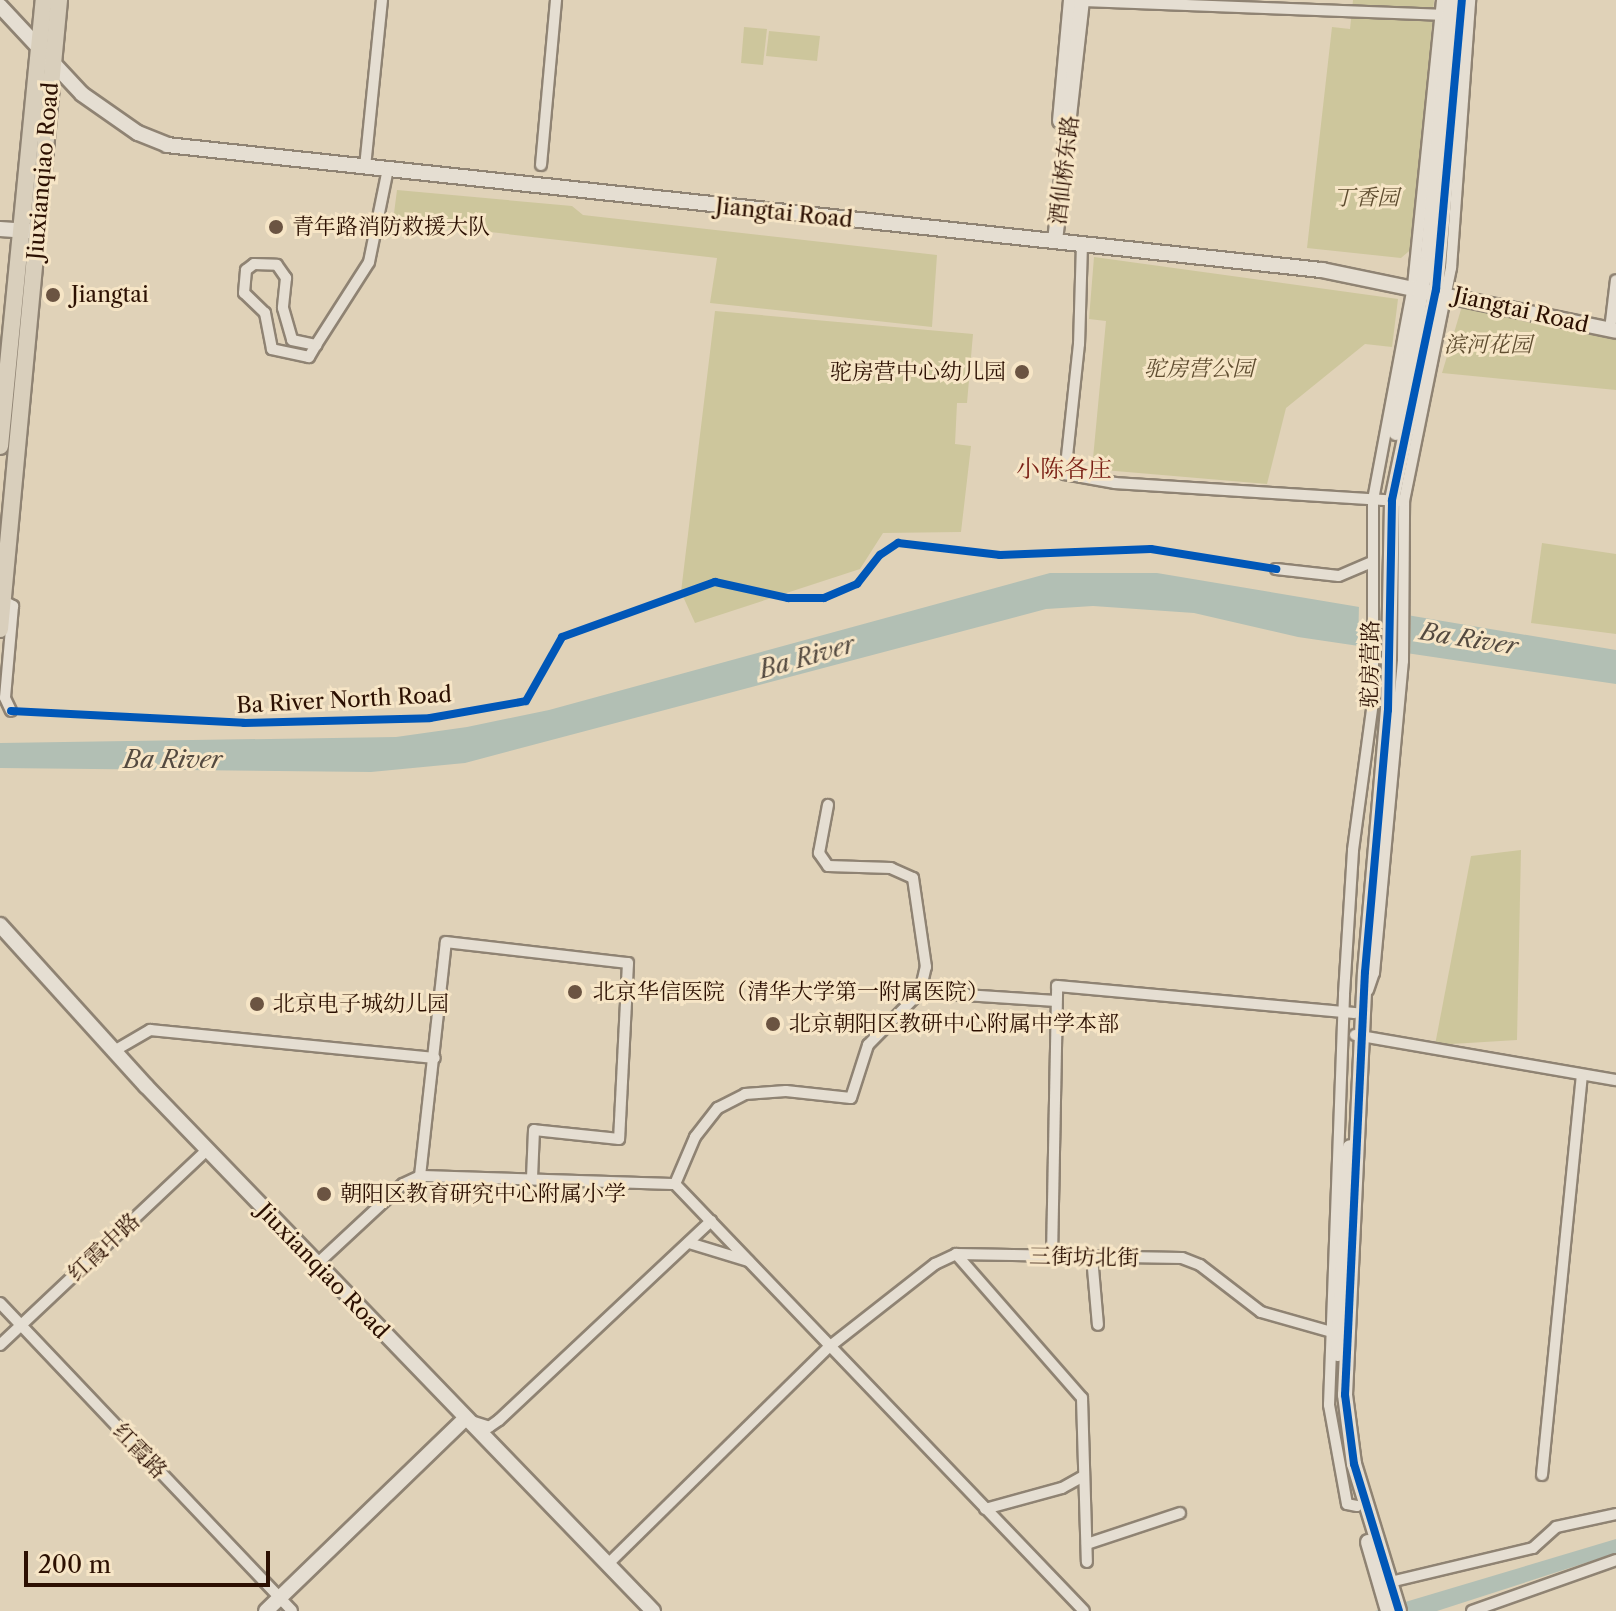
<!DOCTYPE html>
<html>
<head>
<meta charset="utf-8">
<style>
	body { margin:0 }
	#map { position:relative; width:1616px; height:1611px; overflow:hidden; background:#e0d2b8; font-family:"Libre Caslon Text","Noto Serif SC",serif }
	div>[style] { position:absolute }
	.green>* { inset:0; background:#cdc69c }
	.water>* { inset:0; background:#b2bfb4 }
	.pier>* { inset:0; background:#e0d2b8 }
	.roads { filter:drop-shadow(2px 0 #8f8373) drop-shadow(-2px 0 #8f8373) drop-shadow(0 2px #8f8373) drop-shadow(0 -2px #8f8373) }
	.street>* { height:10px; margin:-5px; padding:0 5px; transform-origin:5px; border-radius:5px; background:#e5ded2 }
	.secondary>* { height:14px; margin:-7px; padding:0 7px; transform-origin:7px; border-radius:7px; background:#e5ded2 }
	.primary>* { height:16px; margin:-8px; padding:0 8px; transform-origin:8px; border-radius:8px; background:#d9cfbc }
	.cycleway>* { height:8px; margin:-4px; padding:0 4px; transform-origin:4px; border-radius:4px; background:#0057b8 }
	.dots>* { width:22px; height:22px; translate:-50% -50%; box-sizing:border-box; border:4px solid #f6e5c6; border-radius:50% }
	span { translate:-50% -50%; white-space:nowrap; text-align:center; line-height:1.15; -webkit-text-stroke:6px #f6e5c6; paint-order:stroke }
	.street-label { font-size:22px; color:#2c1002 }
	.park-label { font-size:22px; color:#5f4d30; font-style:italic }
	.poi-label { font-size:22px; color:#2c1002 }
	.left { translate:0 -50%; text-align:left }
	.right { translate:-100% -50%; text-align:right }
	.neighbourhood-label { font-size:24px; color:#7a1f14 }
	.water-label { font-size:24px; color:#544a40; font-style:italic }
	.scale { position:absolute; left:24px; top:1551px; width:246px; height:36px; box-sizing:border-box; border:4px solid #2c1002; border-top:0; padding-left:10px; font-size:24px; line-height:28px; white-space:nowrap; color:#2c1002; -webkit-text-stroke:6px #f6e5c6; paint-order:stroke }
</style>
</head>
<body>
<div id="map">
	<div class="green">
		<i style="clip-path:polygon(1353px 0,1434px 0,1415px 246px,1401px 258px,1307px 248px,1332px 27px,1350px 29px)"></i>
		<i style="clip-path:polygon(744px 27px,767px 29px,763px 65px,741px 63px)"></i>
		<i style="clip-path:polygon(769px 31px,820px 36px,817px 61px,766px 56px)"></i>
		<i style="clip-path:polygon(397px 190px,572px 206px,583px 215px,937px 255px,932px 327px,710px 303px,717px 258px,393px 221px)"></i>
		<i style="clip-path:polygon(1094px 257px,1398px 299px,1392px 347px,1365px 344px,1286px 408px,1267px 484px,1092px 469px,1106px 321px,1089px 319px)"></i>
		<i style="clip-path:polygon(1462px 306px,1616px 338px,1616px 390px,1442px 373px)"></i>
		<i style="clip-path:polygon(715px 311px,973px 334px,967px 403px,957px 403px,955px 444px,971px 446px,961px 532px,883px 533px,860px 569px,695px 623px,681px 592px)"></i>
		<i style="clip-path:polygon(1542px 543px,1616px 554px,1616px 634px,1531px 623px)"></i>
		<i style="clip-path:polygon(1521px 850px,1517px 1040px,1435px 1045px,1471px 856px)"></i>
	</div>
	<div class="water">
		<i style="clip-path:polygon(1050px 573px,1157px 573px,1616px 650px,1616px 684px,1298px 637px,1194px 613px,1093px 606px,1046px 609px,465px 763px,371px 772px,0 768px,0 743px,396px 737px,467px 727px,549px 710px)"></i>
		<i style="clip-path:polygon(1616px 1539px,1616px 1553px,1437px 1611px,1375px 1611px)"></i>
	</div>
	<div class="pier">
		<i style="clip-path:polygon(1359px 604px,1411px 613px,1410px 658px,1358px 650px)"></i>
	</div>
	<div class="roads">
		<div class="street">
			<i style="left:1082px;top:1px;width:366px;rotate:2.2deg"></i>
			<i style="left:541px;top:165px;width:166px;rotate:-84.8deg"></i>
			<i style="left:365px;top:167px;width:168px;rotate:-84.2deg"></i>
			<i style="left:1082px;top:244px;width:100px;rotate:91.7deg"></i>
			<i style="left:1079px;top:344px;width:131px;rotate:96.1deg"></i>
			<i style="left:1065px;top:474px;width:51px;rotate:10.2deg"></i>
			<i style="left:1115px;top:483px;width:284px;rotate:3.6deg"></i>
			<i style="left:1610px;top:330px;width:50px;rotate:-83.2deg"></i>
			<i style="left:316px;top:345px;width:14px;rotate:120deg"></i>
			<i style="left:309px;top:357px;width:38px;rotate:-168deg"></i>
			<i style="left:272px;top:349px;width:37px;rotate:-101deg"></i>
			<i style="left:265px;top:313px;width:29px;rotate:-136deg"></i>
			<i style="left:244px;top:293px;width:23px;rotate:-85deg"></i>
			<i style="left:246px;top:270px;width:10px;rotate:-37deg"></i>
			<i style="left:254px;top:264px;width:23px;rotate:2deg"></i>
			<i style="left:277px;top:265px;width:16px;rotate:55deg"></i>
			<i style="left:286px;top:278px;width:30px;rotate:96deg"></i>
			<i style="left:283px;top:308px;width:33px;rotate:74deg"></i>
			<i style="left:292px;top:340px;width:25px;rotate:12deg"></i>
			<i style="left:316px;top:345px;width:98px;rotate:-57.4deg"></i>
			<i style="left:369px;top:262px;width:95px;rotate:-78.5deg"></i>
			<i style="left:1276px;top:569px;width:63px;rotate:6.3deg"></i>
			<i style="left:1339px;top:576px;width:36px;rotate:-23deg"></i>
			<i style="left:0;top:599px;width:15px;rotate:28deg"></i>
			<i style="left:13px;top:606px;width:92px;rotate:95deg"></i>
			<i style="left:5px;top:698px;width:14px;rotate:65deg"></i>
			<i style="left:1368px;top:990px;width:18px;rotate:-71deg"></i>
			<i style="left:1374px;top:973px;width:313px;rotate:-84.7deg"></i>
			<i style="left:1403px;top:661px;width:160px;rotate:-89.6deg"></i>
			<i style="left:1404px;top:501px;width:238px;rotate:-78.6deg"></i>
			<i style="left:1451px;top:268px;width:269px;rotate:-85.9deg"></i>
			<i style="left:920px;top:992px;width:135px;rotate:3.8deg"></i>
			<i style="left:1355px;top:1035px;width:265px;rotate:9.8deg"></i>
			<i style="left:114px;top:1051px;width:42px;rotate:-30.3deg"></i>
			<i style="left:150px;top:1030px;width:286px;rotate:5.6deg"></i>
			<i style="left:420px;top:1176px;width:235px;rotate:-83.7deg"></i>
			<i style="left:446px;top:942px;width:183px;rotate:6.6deg"></i>
			<i style="left:628px;top:963px;width:176px;rotate:92.9deg"></i>
			<i style="left:619px;top:1139px;width:85px;rotate:-174deg"></i>
			<i style="left:534px;top:1130px;width:47px;rotate:92.4deg"></i>
			<i style="left:675px;top:1184px;width:51px;rotate:-66.9deg"></i>
			<i style="left:695px;top:1137px;width:37px;rotate:-52deg"></i>
			<i style="left:718px;top:1108px;width:30px;rotate:-27deg"></i>
			<i style="left:745px;top:1094px;width:41px;rotate:-4.2deg"></i>
			<i style="left:786px;top:1091px;width:65px;rotate:6.1deg"></i>
			<i style="left:851px;top:1098px;width:56px;rotate:-72.2deg"></i>
			<i style="left:868px;top:1045px;width:74px;rotate:-45.5deg"></i>
			<i style="left:920px;top:992px;width:26px;rotate:-77deg"></i>
			<i style="left:926px;top:967px;width:90px;rotate:-98.3deg"></i>
			<i style="left:913px;top:878px;width:24px;rotate:-156deg"></i>
			<i style="left:891px;top:868px;width:63px;rotate:-178.2deg"></i>
			<i style="left:828px;top:866px;width:16px;rotate:-125deg"></i>
			<i style="left:819px;top:853px;width:49px;rotate:-79.4deg"></i>
			<i style="left:689px;top:1243px;width:62px;rotate:17deg"></i>
			<i style="left:956px;top:1254px;width:191px;rotate:48.8deg"></i>
			<i style="left:1082px;top:1398px;width:164px;rotate:88.3deg"></i>
			<i style="left:1052px;top:1256px;width:270px;rotate:-88.9deg"></i>
			<i style="left:1057px;top:986px;width:299px;rotate:5.2deg"></i>
			<i style="left:1092px;top:1257px;width:68px;rotate:85deg"></i>
			<i style="left:318px;top:1263px;width:116px;rotate:-42.9deg"></i>
			<i style="left:403px;top:1184px;width:19px;rotate:-25deg"></i>
			<i style="left:420px;top:1176px;width:255px;rotate:1.8deg"></i>
			<i style="left:675px;top:1184px;width:591px;rotate:46.23deg"></i>
			<i style="left:0;top:1303px;width:424px;rotate:46.5deg"></i>
			<i style="left:0;top:1345px;width:286px;rotate:-43.3deg"></i>
			<i style="left:471px;top:1421px;width:19px;rotate:18deg"></i>
			<i style="left:489px;top:1427px;width:12px;rotate:-35deg"></i>
			<i style="left:499px;top:1420px;width:291px;rotate:-43.2deg"></i>
			<i style="left:1542px;top:1475px;width:401px;rotate:-84.3deg"></i>
			<i style="left:1357px;top:1506px;width:10px;rotate:-169deg"></i>
			<i style="left:1347px;top:1504px;width:101px;rotate:-100.3deg"></i>
			<i style="left:1329px;top:1405px;width:411px;rotate:-87.9deg"></i>
			<i style="left:1344px;top:994px;width:144px;rotate:-86.4deg"></i>
			<i style="left:1353px;top:850px;width:148px;rotate:-82.3deg"></i>
			<i style="left:1373px;top:703px;width:203px;rotate:-90deg"></i>
			<i style="left:1373px;top:500px;width:218px;rotate:-79.4deg"></i>
			<i style="left:1413px;top:286px;width:287px;rotate:-84.2deg"></i>
			<i style="left:985px;top:1509px;width:80px;rotate:-15.3deg"></i>
			<i style="left:1062px;top:1488px;width:25px;rotate:-29deg"></i>
			<i style="left:1087px;top:1544px;width:98px;rotate:-18.4deg"></i>
			<i style="left:607px;top:1565px;width:311px;rotate:-44.5deg"></i>
			<i style="left:829px;top:1347px;width:135px;rotate:-38.1deg"></i>
			<i style="left:935px;top:1264px;width:23px;rotate:-25deg"></i>
			<i style="left:956px;top:1254px;width:226px;rotate:1deg"></i>
			<i style="left:1182px;top:1258px;width:19px;rotate:21deg"></i>
			<i style="left:1200px;top:1265px;width:77px;rotate:37.6deg"></i>
			<i style="left:1261px;top:1312px;width:77px;rotate:15.8deg"></i>
			<i style="left:1386px;top:1583px;width:151px;rotate:-13.4deg"></i>
			<i style="left:1533px;top:1548px;width:31px;rotate:-42deg"></i>
			<i style="left:1556px;top:1527px;width:61px;rotate:-12.2deg"></i>
			<i style="left:1472px;top:1611px;width:153px;rotate:-19.5deg"></i>
		</div>
		<div class="secondary">
			<i style="left:0;top:6px;width:120px;rotate:47deg"></i>
			<i style="left:82px;top:94px;width:68px;rotate:34.9deg"></i>
			<i style="left:138px;top:133px;width:31px;rotate:22deg"></i>
			<i style="left:167px;top:145px;width:1162px;rotate:6.18deg"></i>
			<i style="left:1322px;top:270px;width:300px;rotate:11.7deg"></i>
			<i style="left:1060px;top:121px;width:121px;rotate:-84.8deg"></i>
			<i style="left:0;top:229px;width:32px;rotate:4deg"></i>
			<i style="left:1055px;top:241px;width:243px;rotate:-83.6deg"></i>
			<i style="left:1396px;top:433px;width:182px;rotate:-79.9deg"></i>
			<i style="left:1428px;top:254px;width:255px;rotate:-84.8deg"></i>
			<i style="left:0;top:925px;width:217px;rotate:47.8deg"></i>
			<i style="left:146px;top:1086px;width:730px;rotate:46deg"></i>
			<i style="left:1338px;top:1354px;width:207px;rotate:-86.7deg"></i>
			<i style="left:1368px;top:1542px;width:72px;rotate:73.8deg"></i>
			<i style="left:266px;top:1611px;width:277px;rotate:-44deg"></i>
			<i style="left:1399px;top:1611px;width:154px;rotate:-107deg"></i>
			<i style="left:1354px;top:1464px;width:70px;rotate:-97.4deg"></i>
			<i style="left:1345px;top:1395px;width:423px;rotate:-87.3deg"></i>
			<i style="left:1365px;top:972px;width:263px;rotate:-85deg"></i>
			<i style="left:1388px;top:710px;width:210px;rotate:-88.9deg"></i>
			<i style="left:1392px;top:500px;width:215px;rotate:-78.2deg"></i>
			<i style="left:1436px;top:290px;width:291px;rotate:-84.9deg"></i>
		</div>
		<div class="primary">
			<i style="left:0;top:446px;width:448px;rotate:-84.4deg"></i>
			<i style="left:0;top:629px;width:632px;rotate:-84.64deg"></i>
		</div>
	</div>
	<div class="cycleway">
		<i style="left:11px;top:711px;width:233px;rotate:2.9deg"></i>
		<i style="left:244px;top:723px;width:186px;rotate:-1.5deg"></i>
		<i style="left:430px;top:718px;width:97px;rotate:-10deg"></i>
		<i style="left:526px;top:701px;width:73px;rotate:-60.6deg"></i>
		<i style="left:562px;top:637px;width:163px;rotate:-19.8deg"></i>
		<i style="left:715px;top:582px;width:75px;rotate:12.4deg"></i>
		<i style="left:788px;top:598px;width:36px"></i>
		<i style="left:824px;top:598px;width:36px;rotate:-23deg"></i>
		<i style="left:857px;top:584px;width:37px;rotate:-52deg"></i>
		<i style="left:880px;top:555px;width:22px;rotate:-34deg"></i>
		<i style="left:898px;top:543px;width:103px;rotate:6.7deg"></i>
		<i style="left:1000px;top:555px;width:151px;rotate:-2.3deg"></i>
		<i style="left:1151px;top:549px;width:127px;rotate:9.1deg"></i>
		<i style="left:1399px;top:1611px;width:154px;rotate:-107deg"></i>
		<i style="left:1354px;top:1464px;width:70px;rotate:-97.4deg"></i>
		<i style="left:1345px;top:1395px;width:423px;rotate:-87.3deg"></i>
		<i style="left:1365px;top:972px;width:263px;rotate:-85deg"></i>
		<i style="left:1388px;top:710px;width:210px;rotate:-88.9deg"></i>
		<i style="left:1392px;top:500px;width:215px;rotate:-78.2deg"></i>
		<i style="left:1436px;top:290px;width:291px;rotate:-84.9deg"></i>
	</div>
	<div class="dots">
		<i style="left:276px;top:227px;background:#6b5442"></i>
		<i style="left:53px;top:295px;background:#6b5442"></i>
		<i style="left:1022px;top:372px;background:#6b5442"></i>
		<i style="left:575px;top:992px;background:#6b5442"></i>
		<i style="left:257px;top:1004px;background:#6b5442"></i>
		<i style="left:773px;top:1024px;background:#6b5442"></i>
		<i style="left:324px;top:1194px;background:#6b5442"></i>
	</div>
	<div class="street-label">
		<span style="left:1064px;top:170px;rotate:-83deg">酒仙桥东路</span>
		<span style="left:43px;top:171px;rotate:-85deg">Jiuxianqiao Road</span>
		<span style="left:784px;top:213px;rotate:6deg">Jiangtai Road</span>
		<span style="left:1521px;top:310px;rotate:13deg">Jiangtai Road</span>
		<span style="left:1370px;top:664px;rotate:-89deg">驼房营路</span>
		<span style="left:344px;top:700px;rotate:-3deg">Ba River North Road</span>
		<span style="left:104px;top:1247px;rotate:-43deg">红霞中路</span>
		<span style="left:1084px;top:1257px;rotate:1deg">三街坊北街</span>
		<span style="left:323px;top:1271px;rotate:46deg">Jiuxianqiao Road</span>
		<span style="left:140px;top:1451px;rotate:46deg">红霞路</span>
	</div>
	<div class="park-label">
		<span style="left:1366px;top:198px">丁香园</span>
		<span style="left:1488px;top:345px">滨河花园</span>
		<span style="left:1199px;top:369px">驼房营公园</span>
	</div>
	<div class="poi-label">
		<span class="left" style="left:292px;top:227px">青年路消防救援大队</span>
		<span class="left" style="left:71px;top:295px">Jiangtai</span>
		<span class="right" style="left:1006px;top:372px">驼房营中心幼儿园</span>
		<span class="left" style="left:593px;top:992px">北京华信医院（清华大学第一附属医院）</span>
		<span class="left" style="left:273px;top:1004px">北京电子城幼儿园</span>
		<span class="left" style="left:789px;top:1024px">北京朝阳区教研中心附属中学本部</span>
		<span class="left" style="left:340px;top:1194px">朝阳区教育研究中心附属小学</span>
	</div>
	<div class="neighbourhood-label">
		<span style="left:1064px;top:469px">小陈各庄</span>
	</div>
	<div class="water-label">
		<span style="left:1469px;top:639px;rotate:9deg">Ba River</span>
		<span style="left:807px;top:657px;rotate:-16deg">Ba River</span>
		<span style="left:173px;top:760px">Ba River</span>
	</div>
	<div class="scale">200 m</div>
</div>
</body>
</html>
